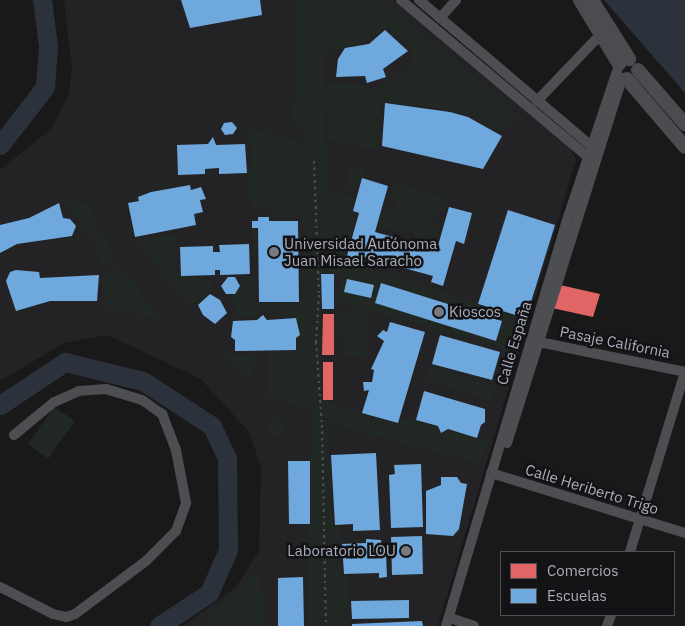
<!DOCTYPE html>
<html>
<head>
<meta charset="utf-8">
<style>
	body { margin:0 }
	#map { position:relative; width:685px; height:626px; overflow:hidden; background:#191919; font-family:"IBM Plex Sans",sans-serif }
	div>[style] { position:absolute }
	.built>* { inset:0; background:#232325 }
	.green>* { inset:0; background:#212823 }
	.round { border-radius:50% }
	.water>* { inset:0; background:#2c323b }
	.shops>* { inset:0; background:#e06666 }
	.schools>* { inset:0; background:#6fa8dc }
	.river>* { height:19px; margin:-9.5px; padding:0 9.5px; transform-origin:9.5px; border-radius:9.5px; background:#2c323b }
	.path>* { height:2px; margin-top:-1px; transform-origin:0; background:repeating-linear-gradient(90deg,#4f4f54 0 2.5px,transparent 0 6.5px) }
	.street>* { height:10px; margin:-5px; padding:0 5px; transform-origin:5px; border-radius:5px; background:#4d4e52 }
	.secondary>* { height:14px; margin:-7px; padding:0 7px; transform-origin:7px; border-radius:7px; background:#4c4c50 }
	.dots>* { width:14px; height:14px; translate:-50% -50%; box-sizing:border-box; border:2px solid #131315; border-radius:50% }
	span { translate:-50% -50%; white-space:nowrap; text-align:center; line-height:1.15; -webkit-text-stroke:5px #131315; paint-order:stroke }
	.poi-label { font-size:15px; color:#aaadba }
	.left { translate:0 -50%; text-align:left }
	.right { translate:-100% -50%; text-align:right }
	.street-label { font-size:15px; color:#aaadba }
	.legend { position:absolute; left:500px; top:551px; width:175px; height:65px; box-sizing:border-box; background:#131315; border:1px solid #4f5157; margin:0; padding:6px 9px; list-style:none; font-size:15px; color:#aaadba }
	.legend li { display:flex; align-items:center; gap:10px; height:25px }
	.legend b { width:25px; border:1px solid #4f5157 }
</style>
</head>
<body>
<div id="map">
	<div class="built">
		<i style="clip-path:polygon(64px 0,394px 0,569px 143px,576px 160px,438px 626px,183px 626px,236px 587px,259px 551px,261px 468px,249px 432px,201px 379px,107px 335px,64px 343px,0 381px,0 170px,51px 129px,69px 94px,72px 67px)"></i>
	</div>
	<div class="green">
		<i style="clip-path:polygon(297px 0,382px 0,519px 114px,501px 132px,467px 114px,423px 106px,382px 103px,378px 150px,328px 140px,327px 84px,366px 85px,370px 92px,404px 71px,411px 62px,412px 53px,401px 37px,393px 35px,387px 28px,358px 46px,324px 52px,327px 191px,354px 198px,350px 214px,356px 215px,345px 260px,524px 319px,514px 350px,476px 340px,473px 332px,463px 337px,334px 301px,341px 274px,320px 272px,323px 400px,399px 425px,402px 419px,437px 427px,439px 434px,451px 431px,488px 441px,480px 464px,329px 423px,333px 525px,339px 525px,341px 575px,348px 576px,349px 626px,307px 626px,311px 409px,268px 397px,268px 352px,297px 352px,297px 338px,301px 334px,297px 317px,269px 317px,265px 312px,260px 311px,255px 316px,234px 316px,235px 305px,228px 300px,242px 286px,240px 277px,254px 276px,252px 229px,257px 229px,255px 303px,302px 302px,302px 216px,275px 215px,273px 210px,251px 209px,248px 172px,254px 153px,250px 147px,249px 128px,305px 143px,305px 129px,293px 120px)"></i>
		<i style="clip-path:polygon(350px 166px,363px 166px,365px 172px,354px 189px,347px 188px)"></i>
		<i style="clip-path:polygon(393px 183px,448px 199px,446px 210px,438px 210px,433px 221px,439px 225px,437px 242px,413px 237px,414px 226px,407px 225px,402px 232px,378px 227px,384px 208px,394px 208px,397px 197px,390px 191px)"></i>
		<i style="clip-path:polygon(63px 198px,91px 205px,98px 225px,84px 229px)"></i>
		<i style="clip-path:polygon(101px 232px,116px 261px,102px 264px,97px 253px,100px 249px,88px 236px)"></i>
		<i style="clip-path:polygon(178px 234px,175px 255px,177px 276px,207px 278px,212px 283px,209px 292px,194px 305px,162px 273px,136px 240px)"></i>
		<i style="clip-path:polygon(122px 268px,160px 318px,104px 309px,103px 271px)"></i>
		<i style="clip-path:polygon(367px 312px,367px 356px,342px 356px,341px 313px)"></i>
		<i style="clip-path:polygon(224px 355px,256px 355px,252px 381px)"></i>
		<i style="clip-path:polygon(430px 366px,496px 387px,492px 401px,426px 381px)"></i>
		<i style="clip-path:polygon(54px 407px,75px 421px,48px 459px,28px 444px)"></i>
		<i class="round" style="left:268px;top:418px;width:18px;height:18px"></i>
		<i style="clip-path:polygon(257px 571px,264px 599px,263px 626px,208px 626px,204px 620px)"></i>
	</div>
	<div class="water">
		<i style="clip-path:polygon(604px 0,685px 0,685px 93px)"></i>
	</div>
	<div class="shops">
		<i style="clip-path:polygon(560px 285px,600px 294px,593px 317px,552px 308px)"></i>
		<i style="clip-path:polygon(323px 314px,334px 314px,334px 355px,322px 355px)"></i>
		<i style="clip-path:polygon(323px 362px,333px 362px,333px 400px,323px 400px)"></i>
	</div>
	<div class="schools">
		<i style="clip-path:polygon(181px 0,260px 0,262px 15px,190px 28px)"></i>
		<i style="clip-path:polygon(385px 30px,408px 51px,383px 69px,386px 77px,367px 83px,365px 76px,336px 77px,338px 59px,345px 48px,369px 44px)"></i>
		<i style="clip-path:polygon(385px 103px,450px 112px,468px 117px,502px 136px,483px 169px,382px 146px)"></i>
		<i style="clip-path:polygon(232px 122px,237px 128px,233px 134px,225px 135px,221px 129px,224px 123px)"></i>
		<i style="clip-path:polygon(213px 137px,216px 145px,245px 144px,247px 173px,219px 174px,219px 168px,205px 169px,205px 174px,178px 175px,177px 145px,208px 144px)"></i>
		<i style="clip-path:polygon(362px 178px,388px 186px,375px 232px,437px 249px,449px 207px,472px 213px,464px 244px,456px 241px,443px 286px,431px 282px,433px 276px,364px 257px,362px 263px,346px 259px,359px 213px,353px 211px)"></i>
		<i style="clip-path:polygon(190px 185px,191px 190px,201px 187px,206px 199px,200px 200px,203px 212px,194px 214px,196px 225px,135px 237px,128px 203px,139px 201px,138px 197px,151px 192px)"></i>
		<i style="clip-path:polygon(59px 203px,63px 218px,70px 219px,76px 226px,72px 236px,17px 244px,0 253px,0 225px,29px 218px)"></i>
		<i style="clip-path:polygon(508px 210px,555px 225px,526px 318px,478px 304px)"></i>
		<i style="clip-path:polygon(258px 217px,269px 217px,269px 221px,298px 221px,299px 302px,259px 302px,258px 228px,252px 228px,252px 221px,258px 221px)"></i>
		<i style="clip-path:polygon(249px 244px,250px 274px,220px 275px,220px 270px,215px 270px,215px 275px,181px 276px,180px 247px,213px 246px,213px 252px,220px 252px,219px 245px)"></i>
		<i style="clip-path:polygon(16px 270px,39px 272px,40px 278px,99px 275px,97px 301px,50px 301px,16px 311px,6px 281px,10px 272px)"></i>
		<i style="clip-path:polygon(321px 274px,334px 274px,334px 309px,322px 309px)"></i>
		<i style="clip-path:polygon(228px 277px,235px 277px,240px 286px,235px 294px,226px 294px,221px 286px)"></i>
		<i style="clip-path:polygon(347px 279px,374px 285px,371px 298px,344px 292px)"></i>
		<i style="clip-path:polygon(381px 283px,502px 321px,496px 341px,375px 303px)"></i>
		<i style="clip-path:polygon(210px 294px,220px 300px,227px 313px,215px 324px,203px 315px,198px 305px)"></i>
		<i style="clip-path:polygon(263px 315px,267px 320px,296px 318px,300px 335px,296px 338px,296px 350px,235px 351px,235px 340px,231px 337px,233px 321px,257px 320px)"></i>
		<i style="clip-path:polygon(390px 322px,425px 332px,398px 423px,362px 413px,369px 390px,364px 391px,363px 382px,372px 382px,374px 370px,371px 369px,384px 341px,377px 336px,383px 330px,387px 332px)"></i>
		<i style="clip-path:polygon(440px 335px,500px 352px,492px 380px,432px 364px)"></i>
		<i style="clip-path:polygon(424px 391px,485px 409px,485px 422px,481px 425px,477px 438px,448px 429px,441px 433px,438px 426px,416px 420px)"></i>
		<i style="clip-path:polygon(376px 453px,380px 530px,353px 531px,353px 524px,335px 525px,331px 455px)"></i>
		<i style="clip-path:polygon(288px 461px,310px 461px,310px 524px,289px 524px)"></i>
		<i style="clip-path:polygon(421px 464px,423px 527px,391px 528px,389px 475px,395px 474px,394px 465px)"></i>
		<i style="clip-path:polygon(441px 477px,457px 477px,461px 483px,467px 484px,459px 529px,453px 536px,426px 534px,426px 491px,441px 485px)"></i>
		<i style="clip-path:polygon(422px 536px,423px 574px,392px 575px,391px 537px)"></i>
		<i style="clip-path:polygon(366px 539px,381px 540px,382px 553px,386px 553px,387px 577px,379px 578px,379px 573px,344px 574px,342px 544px,366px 543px)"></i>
		<i style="clip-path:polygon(303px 577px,304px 626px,278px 626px,278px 578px)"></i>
		<i style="clip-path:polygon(409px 600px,409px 618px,352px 619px,351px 601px)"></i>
		<i style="clip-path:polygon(422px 621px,423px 626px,352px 626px,352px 624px)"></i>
	</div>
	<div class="river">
		<i style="left:0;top:145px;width:73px;rotate:-52.2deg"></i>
		<i style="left:45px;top:87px;width:41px;rotate:-85.8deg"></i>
		<i style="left:48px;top:46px;width:46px;rotate:-97.4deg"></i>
		<i style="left:0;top:405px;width:78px;rotate:-33.5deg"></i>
		<i style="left:65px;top:362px;width:80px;rotate:13.7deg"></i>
		<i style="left:143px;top:381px;width:82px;rotate:33.1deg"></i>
		<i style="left:212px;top:426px;width:35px;rotate:65deg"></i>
		<i style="left:227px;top:458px;width:92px;rotate:89.4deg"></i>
		<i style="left:228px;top:550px;width:47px;rotate:113.8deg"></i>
		<i style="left:209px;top:593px;width:60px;rotate:146.6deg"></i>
	</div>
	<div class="path">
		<i style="left:314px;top:161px;width:134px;rotate:87.9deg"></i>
		<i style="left:319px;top:295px;width:47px;rotate:93.7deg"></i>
		<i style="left:316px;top:342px;width:83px;rotate:85.9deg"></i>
		<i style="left:322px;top:425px;width:201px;rotate:88.9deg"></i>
	</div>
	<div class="street">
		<i style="left:401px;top:0;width:249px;rotate:40deg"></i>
		<i style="left:419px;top:0;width:231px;rotate:40.3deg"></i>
		<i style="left:440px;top:18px;width:24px;rotate:-48deg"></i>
		<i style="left:537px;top:101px;width:93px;rotate:-46.3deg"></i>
		<i style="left:539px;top:342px;width:149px;rotate:11.6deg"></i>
		<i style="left:685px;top:372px;width:188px;rotate:107deg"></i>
		<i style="left:507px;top:443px;width:383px;rotate:-72.5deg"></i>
		<i style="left:491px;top:473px;width:203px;rotate:17.2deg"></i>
		<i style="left:0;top:587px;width:59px;rotate:27deg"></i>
		<i style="left:53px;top:614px;width:13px;rotate:13deg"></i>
		<i style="left:66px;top:617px;width:9px;rotate:-18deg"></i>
		<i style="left:75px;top:614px;width:89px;rotate:-36.7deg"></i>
		<i style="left:146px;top:561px;width:42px;rotate:-45deg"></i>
		<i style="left:176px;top:531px;width:30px;rotate:-70deg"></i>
		<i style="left:186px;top:503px;width:54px;rotate:-100.7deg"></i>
		<i style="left:176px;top:450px;width:39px;rotate:-111deg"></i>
		<i style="left:162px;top:414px;width:24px;rotate:-145deg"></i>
		<i style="left:142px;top:400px;width:38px;rotate:-163deg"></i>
		<i style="left:106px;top:389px;width:27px;rotate:176deg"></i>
		<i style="left:79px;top:391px;width:27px;rotate:156deg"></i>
		<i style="left:54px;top:402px;width:52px;rotate:140.5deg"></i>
		<i style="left:453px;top:619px;width:22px;rotate:18deg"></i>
		<i style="left:446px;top:626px;width:424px;rotate:-73.4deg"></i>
		<i style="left:567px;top:220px;width:157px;rotate:-71.4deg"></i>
		<i style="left:607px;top:626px;width:12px;rotate:-70deg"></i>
	</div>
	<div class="secondary">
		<i style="left:580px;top:0;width:75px;rotate:58.6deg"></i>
		<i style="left:592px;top:0;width:70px;rotate:57.9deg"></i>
		<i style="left:638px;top:70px;width:72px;rotate:49deg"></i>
		<i style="left:627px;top:79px;width:89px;rotate:49.5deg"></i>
	</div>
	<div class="dots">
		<i style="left:274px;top:252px;background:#777982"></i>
		<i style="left:439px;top:312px;background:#777982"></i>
		<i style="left:406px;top:551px;background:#777982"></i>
	</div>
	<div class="poi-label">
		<span class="left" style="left:284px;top:252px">Universidad Autónoma<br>Juan Misael Saracho</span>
		<span class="left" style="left:449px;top:312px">Kioscos</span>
		<span class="right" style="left:396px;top:551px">Laboratorio LOU</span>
	</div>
	<div class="street-label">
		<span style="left:615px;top:342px;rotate:11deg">Pasaje California</span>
		<span style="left:514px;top:343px;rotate:-73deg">Calle España</span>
		<span style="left:592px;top:489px;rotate:17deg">Calle Heriberto Trigo</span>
	</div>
	<ul class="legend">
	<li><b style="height:14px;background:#e06666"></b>Comercios</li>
	<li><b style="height:14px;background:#6fa8dc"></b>Escuelas</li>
	</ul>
</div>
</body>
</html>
